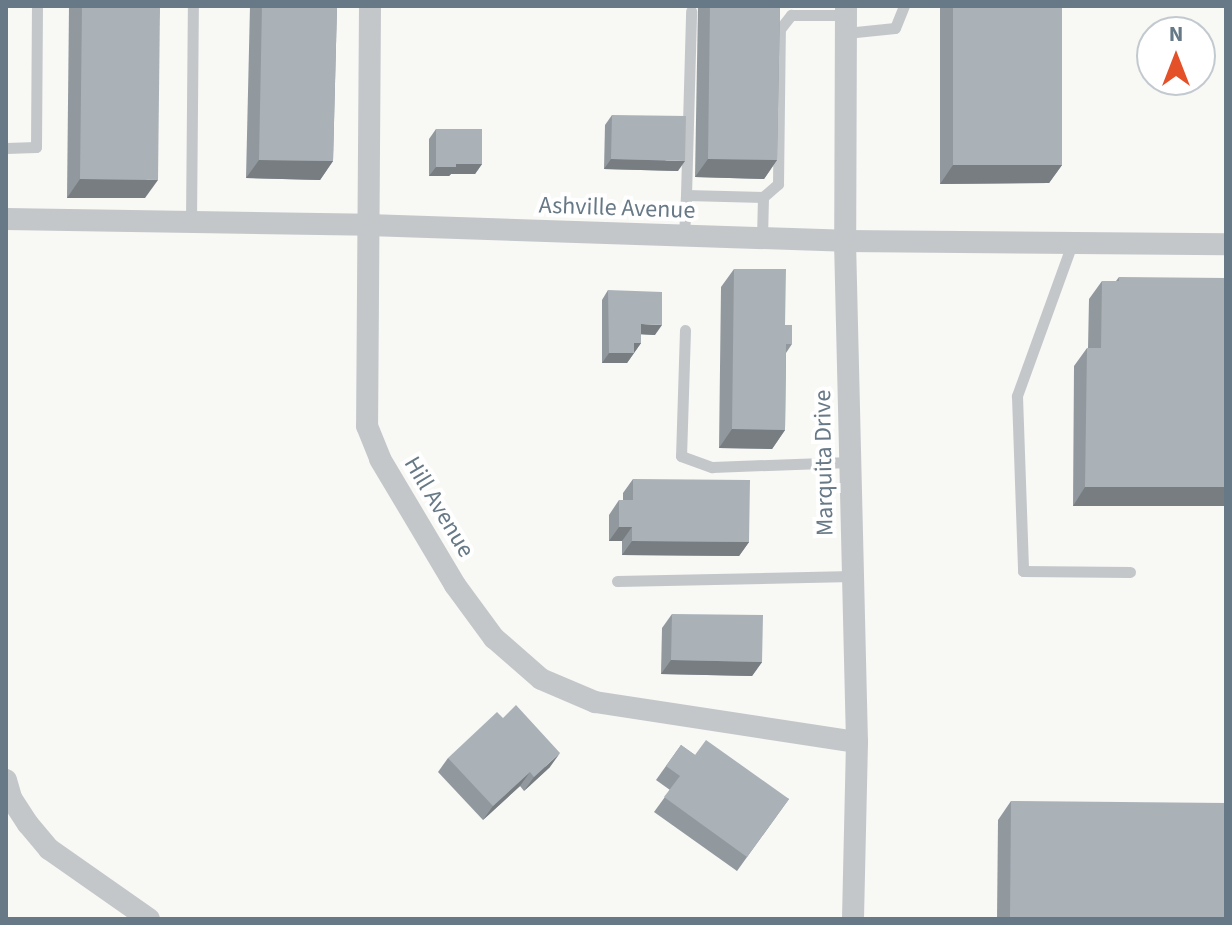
<!DOCTYPE html>
<html>
<head>
<meta charset="utf-8">
<style>
	body { margin:0 }
	#map { position:relative; width:1232px; height:925px; overflow:hidden; background:#f8f8f5; font-family:"Source Sans 3",sans-serif }
	div>[style] { position:absolute }
	.lane>* { height:11px; margin:-5.5px; padding:0 5.5px; transform-origin:5.5px; border-radius:5.5px; background:#c3c7ca }
	.street>* { height:22px; margin:-11px; padding:0 11px; transform-origin:11px; border-radius:11px; background:#c3c7ca }
	.wall>* { inset:0; background:#92999e }
	.shaded-wall>* { inset:0; background:#777d81 }
	.building>* { inset:0; background:#aab2b8 }
	span { translate:-50% -50%; white-space:nowrap; text-align:center; line-height:1.15; -webkit-text-stroke:8px #fff; paint-order:stroke }
	.street-label { font-size:24px; color:#677986 }
	.frame { position:absolute; inset:0; border:8px solid #677986; pointer-events:none }
	.north { position:absolute; left:1136px; top:16px; width:80px; height:80px; box-sizing:border-box; background:#fff; border:2px solid #c2c9cf; border-radius:50%; rotate:0deg; font-size:22px; font-weight:700; line-height:32px; text-align:center; color:#677986 }
	.north::after { content:''; display:block; margin:auto; width:28px; height:36px; background:#e45028; clip-path:polygon(50% 0,100% 100%,50% 72%,0 100%) }
</style>
</head>
<body>
<div id="map">
	<div class="lane">
		<i style="left:846px;top:33px;width:49px;rotate:-5.8deg"></i>
		<i style="left:895px;top:28px;width:24px;rotate:-68deg"></i>
		<i style="left:6px;top:148px;width:30px;rotate:-2deg"></i>
		<i style="left:36px;top:147px;width:141px;rotate:-89.6deg"></i>
		<i style="left:686px;top:195px;width:184px;rotate:-88.4deg"></i>
		<i style="left:763px;top:197px;width:20px;rotate:-41deg"></i>
		<i style="left:778px;top:184px;width:155px;rotate:-89.3deg"></i>
		<i style="left:780px;top:29px;width:18px;rotate:-52deg"></i>
		<i style="left:791px;top:15px;width:55px"></i>
		<i style="left:191px;top:222px;width:216px;rotate:-89.5deg"></i>
		<i style="left:684px;top:236px;width:41px;rotate:-87.2deg"></i>
		<i style="left:686px;top:195px;width:77px;rotate:1.5deg"></i>
		<i style="left:763px;top:197px;width:41px;rotate:91.4deg"></i>
		<i style="left:1073px;top:241px;width:165px;rotate:109.9deg"></i>
		<i style="left:1017px;top:396px;width:175px;rotate:88deg"></i>
		<i style="left:1023px;top:571px;width:107px;rotate:0.5deg"></i>
		<i style="left:685px;top:330px;width:126px;rotate:91.8deg"></i>
		<i style="left:681px;top:456px;width:33px;rotate:20deg"></i>
		<i style="left:712px;top:467px;width:138px;rotate:-2.1deg"></i>
		<i style="left:617px;top:581px;width:236px;rotate:-1.2deg"></i>
	</div>
	<div class="street">
		<i style="left:370px;top:6px;width:420px;rotate:90.4deg"></i>
		<i style="left:367px;top:426px;width:35px;rotate:68deg"></i>
		<i style="left:380px;top:459px;width:147px;rotate:59.2deg"></i>
		<i style="left:455px;top:585px;width:66px;rotate:53.7deg"></i>
		<i style="left:494px;top:638px;width:62px;rotate:41.1deg"></i>
		<i style="left:541px;top:679px;width:59px;rotate:23.1deg"></i>
		<i style="left:595px;top:702px;width:265px;rotate:8.7deg"></i>
		<i style="left:846px;top:6px;width:235px;rotate:90.2deg"></i>
		<i style="left:845px;top:241px;width:501px;rotate:88.63deg"></i>
		<i style="left:857px;top:742px;width:177px;rotate:91.3deg"></i>
		<i style="left:6px;top:219px;width:362px;rotate:0.9deg"></i>
		<i style="left:368px;top:225px;width:477px;rotate:1.9deg"></i>
		<i style="left:845px;top:241px;width:381px;rotate:0.5deg"></i>
		<i style="left:6px;top:780px;width:19px;rotate:74deg"></i>
		<i style="left:11px;top:798px;width:31px;rotate:57deg"></i>
		<i style="left:28px;top:824px;width:33px;rotate:50deg"></i>
		<i style="left:49px;top:849px;width:122px;rotate:35deg"></i>
	</div>
	<div class="wall">
		<i style="clip-path:polygon(69px 6px,160px 6px,145px 198px,67px 198px)"></i>
		<i style="clip-path:polygon(250px 6px,337px 6px,333px 161px,320px 180px,246px 178px)"></i>
		<i style="clip-path:polygon(698px 6px,780px 6px,777px 160px,764px 179px,695px 177px)"></i>
		<i style="clip-path:polygon(940px 6px,1062px 6px,1062px 165px,1049px 183px,940px 184px)"></i>
		<i style="clip-path:polygon(612px 115px,678px 171px,604px 169px,605px 125px)"></i>
		<i style="clip-path:polygon(436px 129px,482px 164px,475px 174px,451px 174px,449px 176px,429px 176px,429px 139px)"></i>
		<i style="clip-path:polygon(734px 269px,785px 325px,792px 344px,786px 353px,785px 430px,772px 449px,719px 448px,721px 287px)"></i>
		<i style="clip-path:polygon(1119px 277px,1226px 506px,1073px 506px,1074px 366px,1087px 348px,1088px 348px,1089px 299px,1102px 281px,1116px 281px)"></i>
		<i style="clip-path:polygon(608px 290px,655px 335px,641px 334px,641px 343px,627px 363px,602px 363px,602px 300px)"></i>
		<i style="clip-path:polygon(633px 479px,749px 542px,739px 556px,622px 555px,622px 541px,609px 541px,609px 515px,619px 500px,623px 500px,623px 493px)"></i>
		<i style="clip-path:polygon(672px 614px,762px 662px,752px 676px,661px 674px,662px 628px)"></i>
		<i style="clip-path:polygon(681px 745px,695px 755px,789px 799px,737px 871px,654px 812px,670px 790px,656px 780px)"></i>
		<i style="clip-path:polygon(448px 758px,550px 767px,524px 791px,520px 786px,483px 820px,438px 772px)"></i>
		<i style="clip-path:polygon(1011px 801px,1226px 919px,997px 919px,998px 820px)"></i>
	</div>
	<div class="shaded-wall">
		<i style="clip-path:polygon(611px 159px,685px 161px,678px 171px,604px 169px)"></i>
		<i style="clip-path:polygon(708px 159px,777px 160px,764px 179px,695px 177px)"></i>
		<i style="clip-path:polygon(259px 160px,333px 161px,320px 180px,246px 178px)"></i>
		<i style="clip-path:polygon(456px 164px,482px 164px,475px 174px,451px 174px,449px 176px,429px 176px,436px 167px)"></i>
		<i style="clip-path:polygon(953px 165px,1062px 165px,1049px 183px,940px 184px)"></i>
		<i style="clip-path:polygon(80px 179px,158px 180px,145px 198px,67px 198px)"></i>
		<i style="clip-path:polygon(641px 324px,662px 325px,655px 335px,634px 334px)"></i>
		<i style="clip-path:polygon(634px 343px,641px 343px,634px 353px)"></i>
		<i style="clip-path:polygon(609px 353px,634px 353px,627px 363px,602px 363px)"></i>
		<i style="clip-path:polygon(732px 429px,785px 430px,772px 449px,719px 448px)"></i>
		<i style="clip-path:polygon(1085px 487px,1226px 487px,1226px 506px,1073px 506px)"></i>
		<i style="clip-path:polygon(619px 527px,632px 527px,622px 541px,609px 541px)"></i>
		<i style="clip-path:polygon(632px 541px,749px 542px,739px 556px,622px 555px)"></i>
		<i style="clip-path:polygon(671px 660px,762px 662px,752px 676px,661px 674px)"></i>
		<i style="clip-path:polygon(560px 753px,550px 767px,524px 791px,534px 777px)"></i>
		<i style="clip-path:polygon(530px 772px,520px 786px,483px 820px,493px 806px)"></i>
	</div>
	<div class="building">
		<i style="clip-path:polygon(82px 6px,160px 6px,158px 180px,80px 179px)"></i>
		<i style="clip-path:polygon(262px 6px,337px 6px,333px 161px,259px 160px)"></i>
		<i style="clip-path:polygon(710px 6px,780px 6px,777px 160px,708px 159px)"></i>
		<i style="clip-path:polygon(953px 6px,1062px 6px,1062px 165px,953px 165px)"></i>
		<i style="clip-path:polygon(612px 115px,686px 116px,685px 161px,611px 159px)"></i>
		<i style="clip-path:polygon(436px 129px,482px 129px,482px 164px,456px 164px,456px 167px,436px 167px)"></i>
		<i style="clip-path:polygon(734px 269px,786px 269px,785px 325px,792px 325px,792px 344px,786px 344px,785px 430px,732px 429px)"></i>
		<i style="clip-path:polygon(1119px 277px,1226px 278px,1226px 487px,1085px 487px,1087px 348px,1101px 348px,1102px 281px,1119px 281px)"></i>
		<i style="clip-path:polygon(608px 290px,662px 292px,662px 325px,641px 324px,641px 343px,634px 343px,634px 353px,609px 353px)"></i>
		<i style="clip-path:polygon(633px 479px,750px 480px,749px 542px,632px 541px,632px 527px,619px 527px,619px 500px,633px 500px)"></i>
		<i style="clip-path:polygon(672px 614px,763px 615px,762px 662px,671px 660px)"></i>
		<i style="clip-path:polygon(516px 705px,560px 753px,534px 777px,530px 772px,493px 806px,448px 758px,497px 712px,503px 718px)"></i>
		<i style="clip-path:polygon(706px 740px,789px 799px,747px 857px,664px 797px,680px 776px,666px 766px,681px 745px,695px 755px)"></i>
		<i style="clip-path:polygon(1011px 801px,1226px 803px,1226px 919px,1010px 919px)"></i>
	</div>
	<div class="street-label">
		<span style="left:617px;top:208px;rotate:2deg">Ashville Avenue</span>
		<span style="left:824px;top:463px;rotate:-91deg">Marquita Drive</span>
		<span style="left:439px;top:507px;rotate:59deg">Hill Avenue</span>
	</div>
	<div class="frame"></div>
	<div class="north">N</div>
</div>
</body>
</html>
